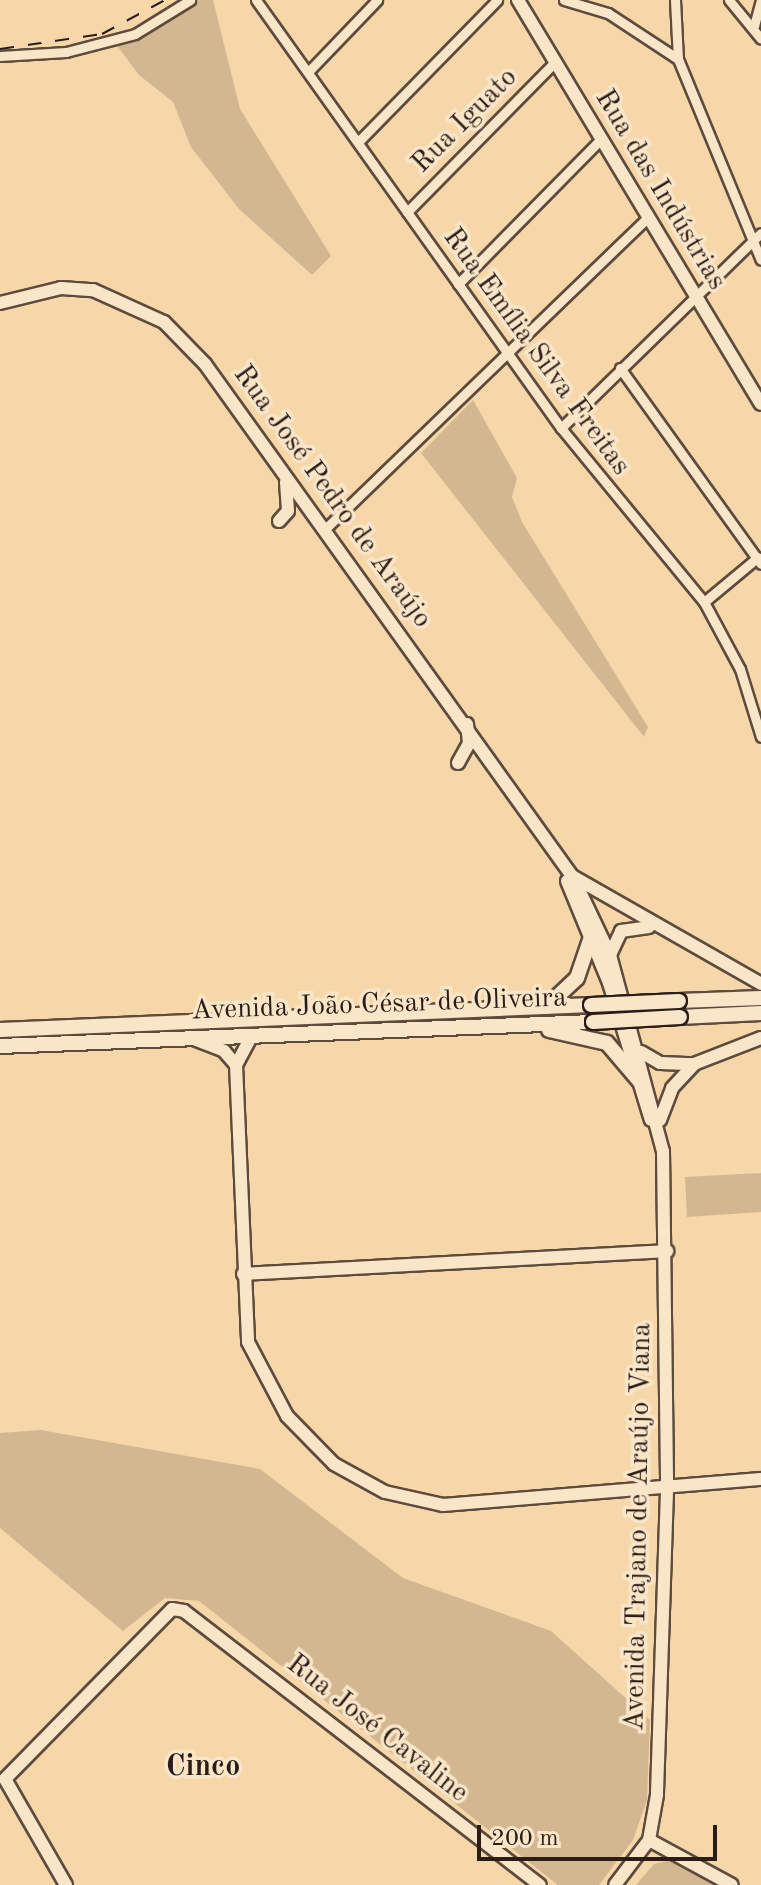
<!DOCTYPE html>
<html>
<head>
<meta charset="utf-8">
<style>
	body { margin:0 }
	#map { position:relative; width:761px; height:1885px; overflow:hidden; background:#f6d7aa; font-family:"Old Standard TT",serif }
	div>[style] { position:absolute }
	.green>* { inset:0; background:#d3b791 }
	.roads { filter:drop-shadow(2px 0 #5e4b3c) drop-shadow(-2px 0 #5e4b3c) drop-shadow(0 2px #5e4b3c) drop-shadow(0 -2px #5e4b3c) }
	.minor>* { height:9px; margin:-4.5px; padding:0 4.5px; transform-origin:4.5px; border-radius:4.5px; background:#f9e5c8 }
	.tertiary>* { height:12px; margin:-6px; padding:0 6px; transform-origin:6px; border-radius:6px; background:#f9e5c8 }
	.secondary>* { height:14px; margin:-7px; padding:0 7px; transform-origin:7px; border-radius:7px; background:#f9e5c8 }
	.rail>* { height:2px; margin-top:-1px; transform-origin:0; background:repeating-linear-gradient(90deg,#2b1c17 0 14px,transparent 0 28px) }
	.bridges { filter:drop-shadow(2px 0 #2b1c17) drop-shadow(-2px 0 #2b1c17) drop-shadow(0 2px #2b1c17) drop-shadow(0 -2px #2b1c17) }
	.secondary-bridge>* { height:14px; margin:-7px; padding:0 7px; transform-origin:7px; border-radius:7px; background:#f9e5c8 }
	span { translate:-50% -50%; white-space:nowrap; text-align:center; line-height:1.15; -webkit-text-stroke:7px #f9e5c8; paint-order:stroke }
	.street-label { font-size:28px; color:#2b1c17 }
	.neighbourhood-label { font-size:30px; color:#2b1c17; font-weight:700 }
	.scale { position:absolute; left:477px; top:1825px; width:240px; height:36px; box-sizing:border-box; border:4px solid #2b1c17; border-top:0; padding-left:10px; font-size:24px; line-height:28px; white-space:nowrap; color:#2b1c17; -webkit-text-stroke:6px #f9e5c8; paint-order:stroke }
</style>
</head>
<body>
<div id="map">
	<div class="green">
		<i style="clip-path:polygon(200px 0,213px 0,240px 109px,331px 256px,312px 275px,239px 209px,191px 147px,173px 102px,139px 75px,115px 43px)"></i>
		<i style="clip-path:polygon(473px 400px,517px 478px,512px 497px,522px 522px,648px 727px,644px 737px,421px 453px)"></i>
		<i style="clip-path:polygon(761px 1173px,761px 1212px,687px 1217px,685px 1177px)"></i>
		<i style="clip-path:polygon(41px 1430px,260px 1469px,403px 1578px,551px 1631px,650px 1720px,647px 1800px,633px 1840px,599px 1885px,558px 1885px,199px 1601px,165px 1598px,123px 1631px,0 1528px,0 1433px)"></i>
		<i style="clip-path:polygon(671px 1860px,714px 1885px,636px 1885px,654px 1864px)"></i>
	</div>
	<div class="roads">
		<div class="minor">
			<i style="left:256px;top:0;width:526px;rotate:54.53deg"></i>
			<i style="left:561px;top:428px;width:225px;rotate:50.6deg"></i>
			<i style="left:704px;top:602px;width:76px;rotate:61.8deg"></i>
			<i style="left:740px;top:669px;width:71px;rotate:72.8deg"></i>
			<i style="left:564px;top:0;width:46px;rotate:16.5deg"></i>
			<i style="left:608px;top:13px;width:84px;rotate:33.3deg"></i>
			<i style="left:675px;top:0;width:59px;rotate:87.1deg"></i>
			<i style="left:678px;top:59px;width:217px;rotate:67.6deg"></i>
			<i style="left:729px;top:0;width:50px;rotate:50.6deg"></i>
			<i style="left:754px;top:26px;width:27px;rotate:-75deg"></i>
			<i style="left:0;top:56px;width:66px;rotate:-3.5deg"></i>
			<i style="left:66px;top:52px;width:71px;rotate:-14.6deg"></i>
			<i style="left:135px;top:34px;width:65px;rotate:-31.7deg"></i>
			<i style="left:308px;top:72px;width:100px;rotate:-46.2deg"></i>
			<i style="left:358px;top:142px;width:199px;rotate:-45.6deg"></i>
			<i style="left:407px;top:212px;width:211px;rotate:-45.4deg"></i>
			<i style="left:458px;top:284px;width:204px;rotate:-45.4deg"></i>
			<i style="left:620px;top:368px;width:241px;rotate:54.3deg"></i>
			<i style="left:561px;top:428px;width:279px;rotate:-44.3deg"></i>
			<i style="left:324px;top:530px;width:450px;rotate:-44deg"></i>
			<i style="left:704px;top:602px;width:70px;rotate:-39.8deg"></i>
		</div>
		<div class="tertiary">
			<i style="left:518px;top:0;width:471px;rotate:59deg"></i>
			<i style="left:0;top:303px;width:63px;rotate:-13.8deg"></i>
			<i style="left:61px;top:288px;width:32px;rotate:4deg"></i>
			<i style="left:93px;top:290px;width:78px;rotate:24.3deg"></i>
			<i style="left:164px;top:322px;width:59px;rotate:45.7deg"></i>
			<i style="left:205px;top:364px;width:630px;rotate:54.37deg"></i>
			<i style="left:572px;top:876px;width:218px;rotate:29.7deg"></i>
			<i style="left:279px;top:521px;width:13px;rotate:-48deg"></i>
			<i style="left:288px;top:511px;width:29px;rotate:-94deg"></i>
			<i style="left:458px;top:763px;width:23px;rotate:-61deg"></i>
			<i style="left:469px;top:743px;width:19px;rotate:-96deg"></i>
			<i style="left:567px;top:881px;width:110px;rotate:67.6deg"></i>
			<i style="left:609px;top:983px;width:143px;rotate:73deg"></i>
			<i style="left:575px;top:881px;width:82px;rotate:64.7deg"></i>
			<i style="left:610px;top:955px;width:203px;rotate:74.9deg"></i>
			<i style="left:663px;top:1151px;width:340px;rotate:89.3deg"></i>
			<i style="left:667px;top:1491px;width:304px;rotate:91.9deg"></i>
			<i style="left:657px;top:1795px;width:46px;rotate:100.1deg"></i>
			<i style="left:649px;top:1840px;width:56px;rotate:127.1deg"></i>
			<i style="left:610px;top:955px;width:26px;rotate:-65deg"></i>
			<i style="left:621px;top:931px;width:28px;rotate:-8deg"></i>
			<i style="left:251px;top:1037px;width:32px;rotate:118deg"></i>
			<i style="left:236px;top:1065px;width:277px;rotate:87.5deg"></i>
			<i style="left:248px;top:1342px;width:84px;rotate:62.2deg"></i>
			<i style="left:287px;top:1416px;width:67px;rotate:45.6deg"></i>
			<i style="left:334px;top:1464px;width:58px;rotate:28.8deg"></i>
			<i style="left:385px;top:1492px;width:59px;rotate:12.6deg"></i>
			<i style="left:443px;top:1505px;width:319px;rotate:-4.7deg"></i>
			<i style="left:196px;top:1040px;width:30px;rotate:21deg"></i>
			<i style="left:224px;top:1051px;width:18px;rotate:49deg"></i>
			<i style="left:641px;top:1052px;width:22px;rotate:30deg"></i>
			<i style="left:660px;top:1063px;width:34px;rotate:2deg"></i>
			<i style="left:660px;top:1120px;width:34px;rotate:-69deg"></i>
			<i style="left:672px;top:1088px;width:33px;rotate:-47deg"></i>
			<i style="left:694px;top:1064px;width:72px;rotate:-21.2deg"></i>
			<i style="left:243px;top:1274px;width:425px;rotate:-3.1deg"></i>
			<i style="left:649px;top:1840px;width:94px;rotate:28.5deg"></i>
			<i style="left:66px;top:1885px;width:122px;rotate:-119.9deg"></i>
			<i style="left:5px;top:1779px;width:238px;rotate:-45.5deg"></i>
			<i style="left:172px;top:1609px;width:12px;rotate:9deg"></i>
			<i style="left:184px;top:1611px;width:449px;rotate:37.6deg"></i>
		</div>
		<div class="secondary">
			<i style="left:679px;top:1001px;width:82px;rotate:-2.1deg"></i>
			<i style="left:546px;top:1007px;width:42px;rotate:-43.1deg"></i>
			<i style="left:577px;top:978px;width:43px;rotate:-71.1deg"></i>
			<i style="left:680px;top:1017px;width:81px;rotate:-2.8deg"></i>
			<i style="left:0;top:1030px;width:592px;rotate:-2.42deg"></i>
			<i style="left:549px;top:1030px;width:59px;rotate:12.6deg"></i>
			<i style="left:607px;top:1043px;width:52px;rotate:49.6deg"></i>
			<i style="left:0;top:1046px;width:593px;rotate:-2.32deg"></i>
		</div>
	</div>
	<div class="rail">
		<i style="left:0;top:49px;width:103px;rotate:-8.4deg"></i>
		<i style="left:102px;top:34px;width:72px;rotate:-28.4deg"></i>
	</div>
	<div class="bridges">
		<div class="secondary-bridge">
			<i style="left:591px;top:1005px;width:88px;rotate:-2.6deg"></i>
			<i style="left:593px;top:1022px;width:87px;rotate:-3.3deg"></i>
		</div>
	</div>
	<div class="street-label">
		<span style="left:465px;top:121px;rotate:-45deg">Rua Iguato</span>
		<span style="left:660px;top:190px;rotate:59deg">Rua das Indústrias</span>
		<span style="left:536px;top:352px;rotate:54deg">Rua Emília Silva Freitas</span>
		<span style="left:332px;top:497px;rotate:54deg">Rua José Pedro de Araújo</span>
		<span style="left:379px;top:1005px;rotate:-2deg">Avenida João César de Oliveira</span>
		<span style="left:639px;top:1527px;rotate:-89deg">Avenida Trajano de Araújo Viana</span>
		<span style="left:377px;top:1729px;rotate:38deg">Rua José Cavaline</span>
	</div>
	<div class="neighbourhood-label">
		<span style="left:203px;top:1767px">Cinco</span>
	</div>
	<div class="scale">200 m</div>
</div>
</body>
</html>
